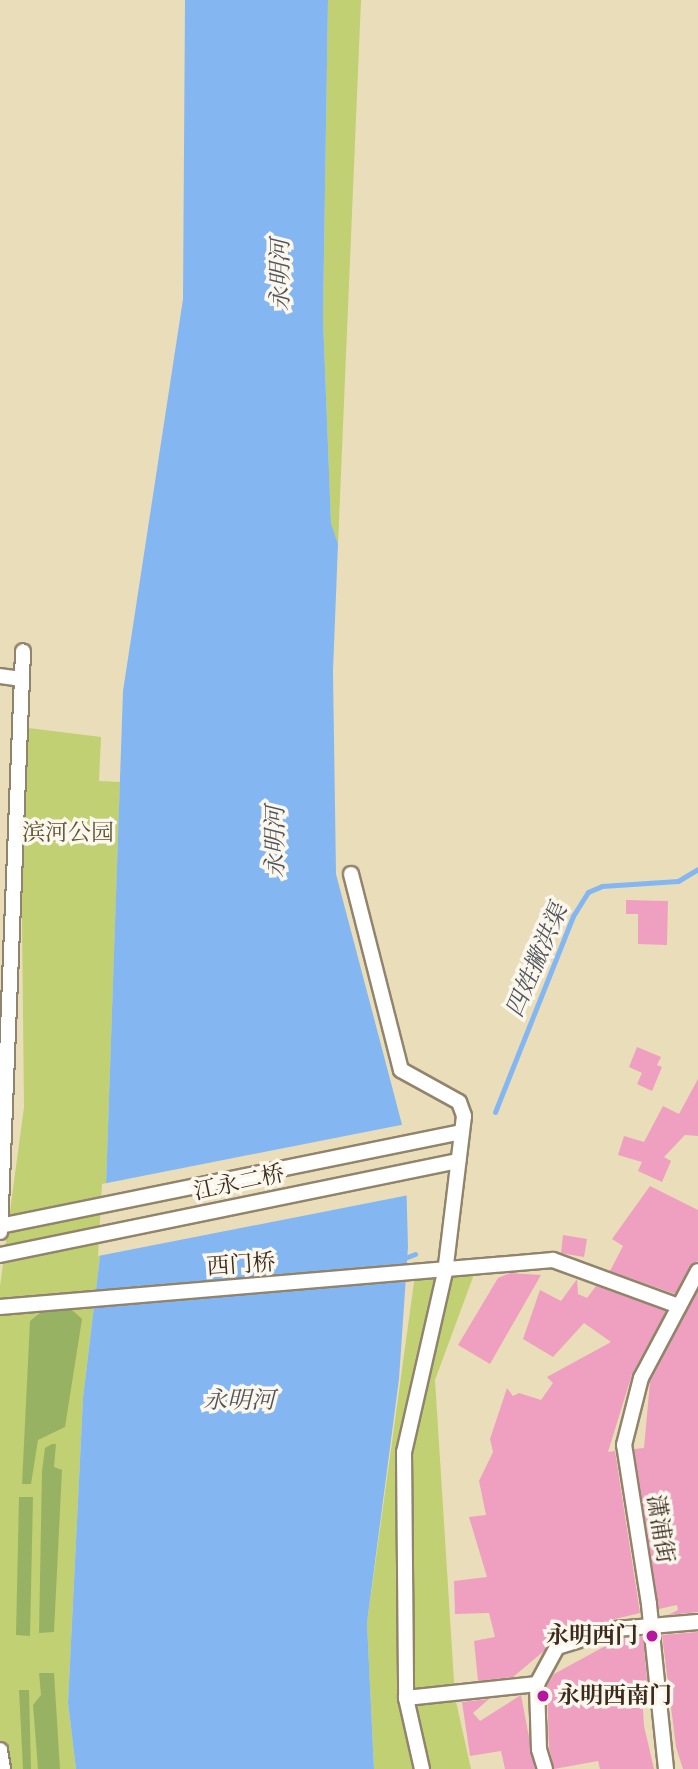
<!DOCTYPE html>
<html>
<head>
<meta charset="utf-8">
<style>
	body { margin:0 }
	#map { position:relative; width:698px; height:1769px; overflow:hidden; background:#e9deb9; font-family:"Libre Bodoni","Noto Serif SC",serif }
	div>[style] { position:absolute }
	.green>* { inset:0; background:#c0d072 }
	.forest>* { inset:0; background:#98b264 }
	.water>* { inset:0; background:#84b7f2 }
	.pier>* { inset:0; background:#e9deb9 }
	.stream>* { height:5px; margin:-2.5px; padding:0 2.5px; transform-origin:2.5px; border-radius:2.5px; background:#84b7f2 }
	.building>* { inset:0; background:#ef9fc0 }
	.roads { filter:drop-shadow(2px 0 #92846c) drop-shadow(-2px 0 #92846c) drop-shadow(0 2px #92846c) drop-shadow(0 -2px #92846c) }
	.minor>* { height:14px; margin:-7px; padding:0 7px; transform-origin:7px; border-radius:7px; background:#fff }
	.dots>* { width:19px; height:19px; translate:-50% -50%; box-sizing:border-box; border:4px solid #fbf7ec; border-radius:50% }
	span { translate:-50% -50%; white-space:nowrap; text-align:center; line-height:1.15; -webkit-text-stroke:7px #fbf7ec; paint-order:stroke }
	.park-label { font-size:23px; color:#5c5433 }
	.street-label { font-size:23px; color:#3b2a1e }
	.poi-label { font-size:23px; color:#3b2a1e; font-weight:700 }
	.right { translate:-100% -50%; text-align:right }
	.left { translate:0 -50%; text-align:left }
	.water-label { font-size:24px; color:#51545e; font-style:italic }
</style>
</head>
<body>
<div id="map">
	<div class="green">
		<i style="clip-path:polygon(328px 0,361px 0,338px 544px,331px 523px,323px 318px)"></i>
		<i style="clip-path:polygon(20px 727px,101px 737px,99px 781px,120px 782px,105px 1214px,83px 1398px,68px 1703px,76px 1769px,4px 1769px,0 1744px,0 1286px,24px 1107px)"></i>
		<i style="clip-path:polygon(476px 1269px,435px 1380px,455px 1697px,471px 1769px,374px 1769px,367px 1623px,415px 1275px)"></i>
	</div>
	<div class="forest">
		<i style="clip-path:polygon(71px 1309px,82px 1319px,65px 1427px,38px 1440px,31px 1484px,22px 1484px,30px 1321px,40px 1313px)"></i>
		<i style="clip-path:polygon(52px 1444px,56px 1444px,54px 1467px,62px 1470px,54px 1632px,39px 1633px,42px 1471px,45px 1448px)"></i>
		<i style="clip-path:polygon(19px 1497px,33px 1497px,30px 1636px,16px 1635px)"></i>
		<i style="clip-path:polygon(39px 1673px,54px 1673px,60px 1769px,38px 1769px,33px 1705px,41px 1695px)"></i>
		<i style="clip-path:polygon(19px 1690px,29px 1690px,31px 1769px,23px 1769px)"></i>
	</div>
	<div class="water">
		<i style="clip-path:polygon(185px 0,328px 0,323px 318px,331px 523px,338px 544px,333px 671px,336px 874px,405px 1136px,408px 1247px,399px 1379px,367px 1623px,374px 1769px,76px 1769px,68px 1703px,83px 1398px,105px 1214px,123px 691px,183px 299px)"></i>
	</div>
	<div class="pier">
		<i style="clip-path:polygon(406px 1124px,409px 1195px,98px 1256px,102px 1184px)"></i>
	</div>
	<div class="stream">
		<i style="left:495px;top:1112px;width:211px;rotate:-68.3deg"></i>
		<i style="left:573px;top:916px;width:28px;rotate:-58deg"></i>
		<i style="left:588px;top:892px;width:15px;rotate:-23deg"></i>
		<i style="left:602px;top:886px;width:76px;rotate:-3.8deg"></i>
		<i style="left:678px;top:881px;width:23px;rotate:-31deg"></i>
		<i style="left:402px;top:1259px;width:14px;rotate:-21deg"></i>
	</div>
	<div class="building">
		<i style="clip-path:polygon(626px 900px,668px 901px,667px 945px,638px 944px,638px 914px,626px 914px)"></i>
		<i style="clip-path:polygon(637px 1047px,661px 1057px,657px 1065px,662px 1067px,652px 1091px,637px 1084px,642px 1073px,629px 1067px)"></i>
		<i style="clip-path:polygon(698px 1079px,698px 1136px,685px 1135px,664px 1157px,671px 1161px,662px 1182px,638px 1171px,642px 1162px,618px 1155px,624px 1136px,644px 1142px,663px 1106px,679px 1114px)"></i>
		<i style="clip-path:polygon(650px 1186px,698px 1210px,698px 1261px,690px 1266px,675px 1294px,610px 1271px,623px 1246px,612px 1239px)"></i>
		<i style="clip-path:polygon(563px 1235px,587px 1239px,584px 1257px,561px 1253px)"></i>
		<i style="clip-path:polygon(510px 1273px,541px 1275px,490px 1364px,458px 1345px,498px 1278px)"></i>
		<i style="clip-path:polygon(577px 1279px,578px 1294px,587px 1298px,596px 1286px,666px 1311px,632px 1374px,608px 1452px,615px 1451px,640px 1613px,569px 1630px,513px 1677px,478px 1681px,474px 1641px,495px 1637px,489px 1613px,455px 1614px,454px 1581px,487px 1577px,469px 1517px,486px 1515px,479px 1481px,493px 1452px,490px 1439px,507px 1388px,513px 1396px,519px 1393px,541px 1400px,553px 1383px,547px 1377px,611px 1342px,584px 1323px,553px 1357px,523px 1339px,540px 1290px,561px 1301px)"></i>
		<i style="clip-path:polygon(698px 1291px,698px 1612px,668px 1615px,678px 1610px,677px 1605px,659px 1609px,634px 1449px,644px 1448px,650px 1382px)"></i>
		<i style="clip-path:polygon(698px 1632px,698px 1769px,683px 1769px,676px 1747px,662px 1635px)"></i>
		<i style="clip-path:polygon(643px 1636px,648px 1691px,642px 1692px,644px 1726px,654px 1769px,600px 1769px,598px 1761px,554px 1769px,549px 1747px,547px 1686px,554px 1674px,620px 1638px)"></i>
		<i style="clip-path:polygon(521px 1695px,535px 1769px,505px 1769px,501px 1751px,470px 1756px,462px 1702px,489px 1699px,473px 1713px,480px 1721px)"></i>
	</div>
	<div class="roads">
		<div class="minor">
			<i style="left:0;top:676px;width:22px;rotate:8deg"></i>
			<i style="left:351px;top:874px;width:202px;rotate:75.7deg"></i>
			<i style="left:401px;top:1070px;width:66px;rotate:28.9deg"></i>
			<i style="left:459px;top:1102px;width:15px;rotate:70deg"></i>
			<i style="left:464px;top:1116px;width:157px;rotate:96.9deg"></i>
			<i style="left:445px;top:1272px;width:185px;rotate:102.8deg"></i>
			<i style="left:404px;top:1452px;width:246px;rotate:89.5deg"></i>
			<i style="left:406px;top:1698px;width:73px;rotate:77.3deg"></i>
			<i style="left:0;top:1226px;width:471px;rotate:-11.5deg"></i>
			<i style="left:0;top:1232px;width:581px;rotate:-87.73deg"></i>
			<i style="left:0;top:1255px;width:468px;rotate:-11.6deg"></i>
			<i style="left:0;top:1307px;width:555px;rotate:-4.86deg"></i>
			<i style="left:553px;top:1260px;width:134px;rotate:20.1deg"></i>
			<i style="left:406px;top:1698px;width:132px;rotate:-6.1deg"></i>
			<i style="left:0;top:1750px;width:19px;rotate:81deg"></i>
			<i style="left:545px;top:1769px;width:21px;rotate:-107deg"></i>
			<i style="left:539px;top:1749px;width:65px;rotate:-91.8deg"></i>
			<i style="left:537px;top:1684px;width:42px;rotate:-61.6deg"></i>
			<i style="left:557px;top:1647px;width:62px;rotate:-17deg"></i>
			<i style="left:616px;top:1629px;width:82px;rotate:-4.9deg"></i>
			<i style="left:666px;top:1769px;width:166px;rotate:-95.9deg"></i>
			<i style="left:649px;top:1604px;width:161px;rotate:-98.9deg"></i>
			<i style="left:624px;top:1445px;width:69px;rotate:-75.8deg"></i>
			<i style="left:641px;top:1378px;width:121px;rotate:-62deg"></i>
		</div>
	</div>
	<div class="dots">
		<i style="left:652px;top:1636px;background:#b5179e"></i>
		<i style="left:543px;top:1696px;background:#b5179e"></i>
	</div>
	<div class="park-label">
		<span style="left:68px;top:833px">滨河公园</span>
	</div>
	<div class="street-label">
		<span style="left:239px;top:1183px;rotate:-12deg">江永二桥</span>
		<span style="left:241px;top:1265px;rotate:-4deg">西门桥</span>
		<span style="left:660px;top:1529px;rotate:81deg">潇浦街</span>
	</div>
	<div class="poi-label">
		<span class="right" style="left:638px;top:1636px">永明西门</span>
		<span class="left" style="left:557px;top:1696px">永明西南门</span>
	</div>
	<div class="water-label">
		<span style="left:282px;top:275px;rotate:-90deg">永明河</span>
		<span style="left:277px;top:842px;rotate:-90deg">永明河</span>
		<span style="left:538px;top:961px;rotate:-67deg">四姓撇洪渠</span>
		<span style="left:239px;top:1402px">永明河</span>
	</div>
</div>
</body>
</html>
